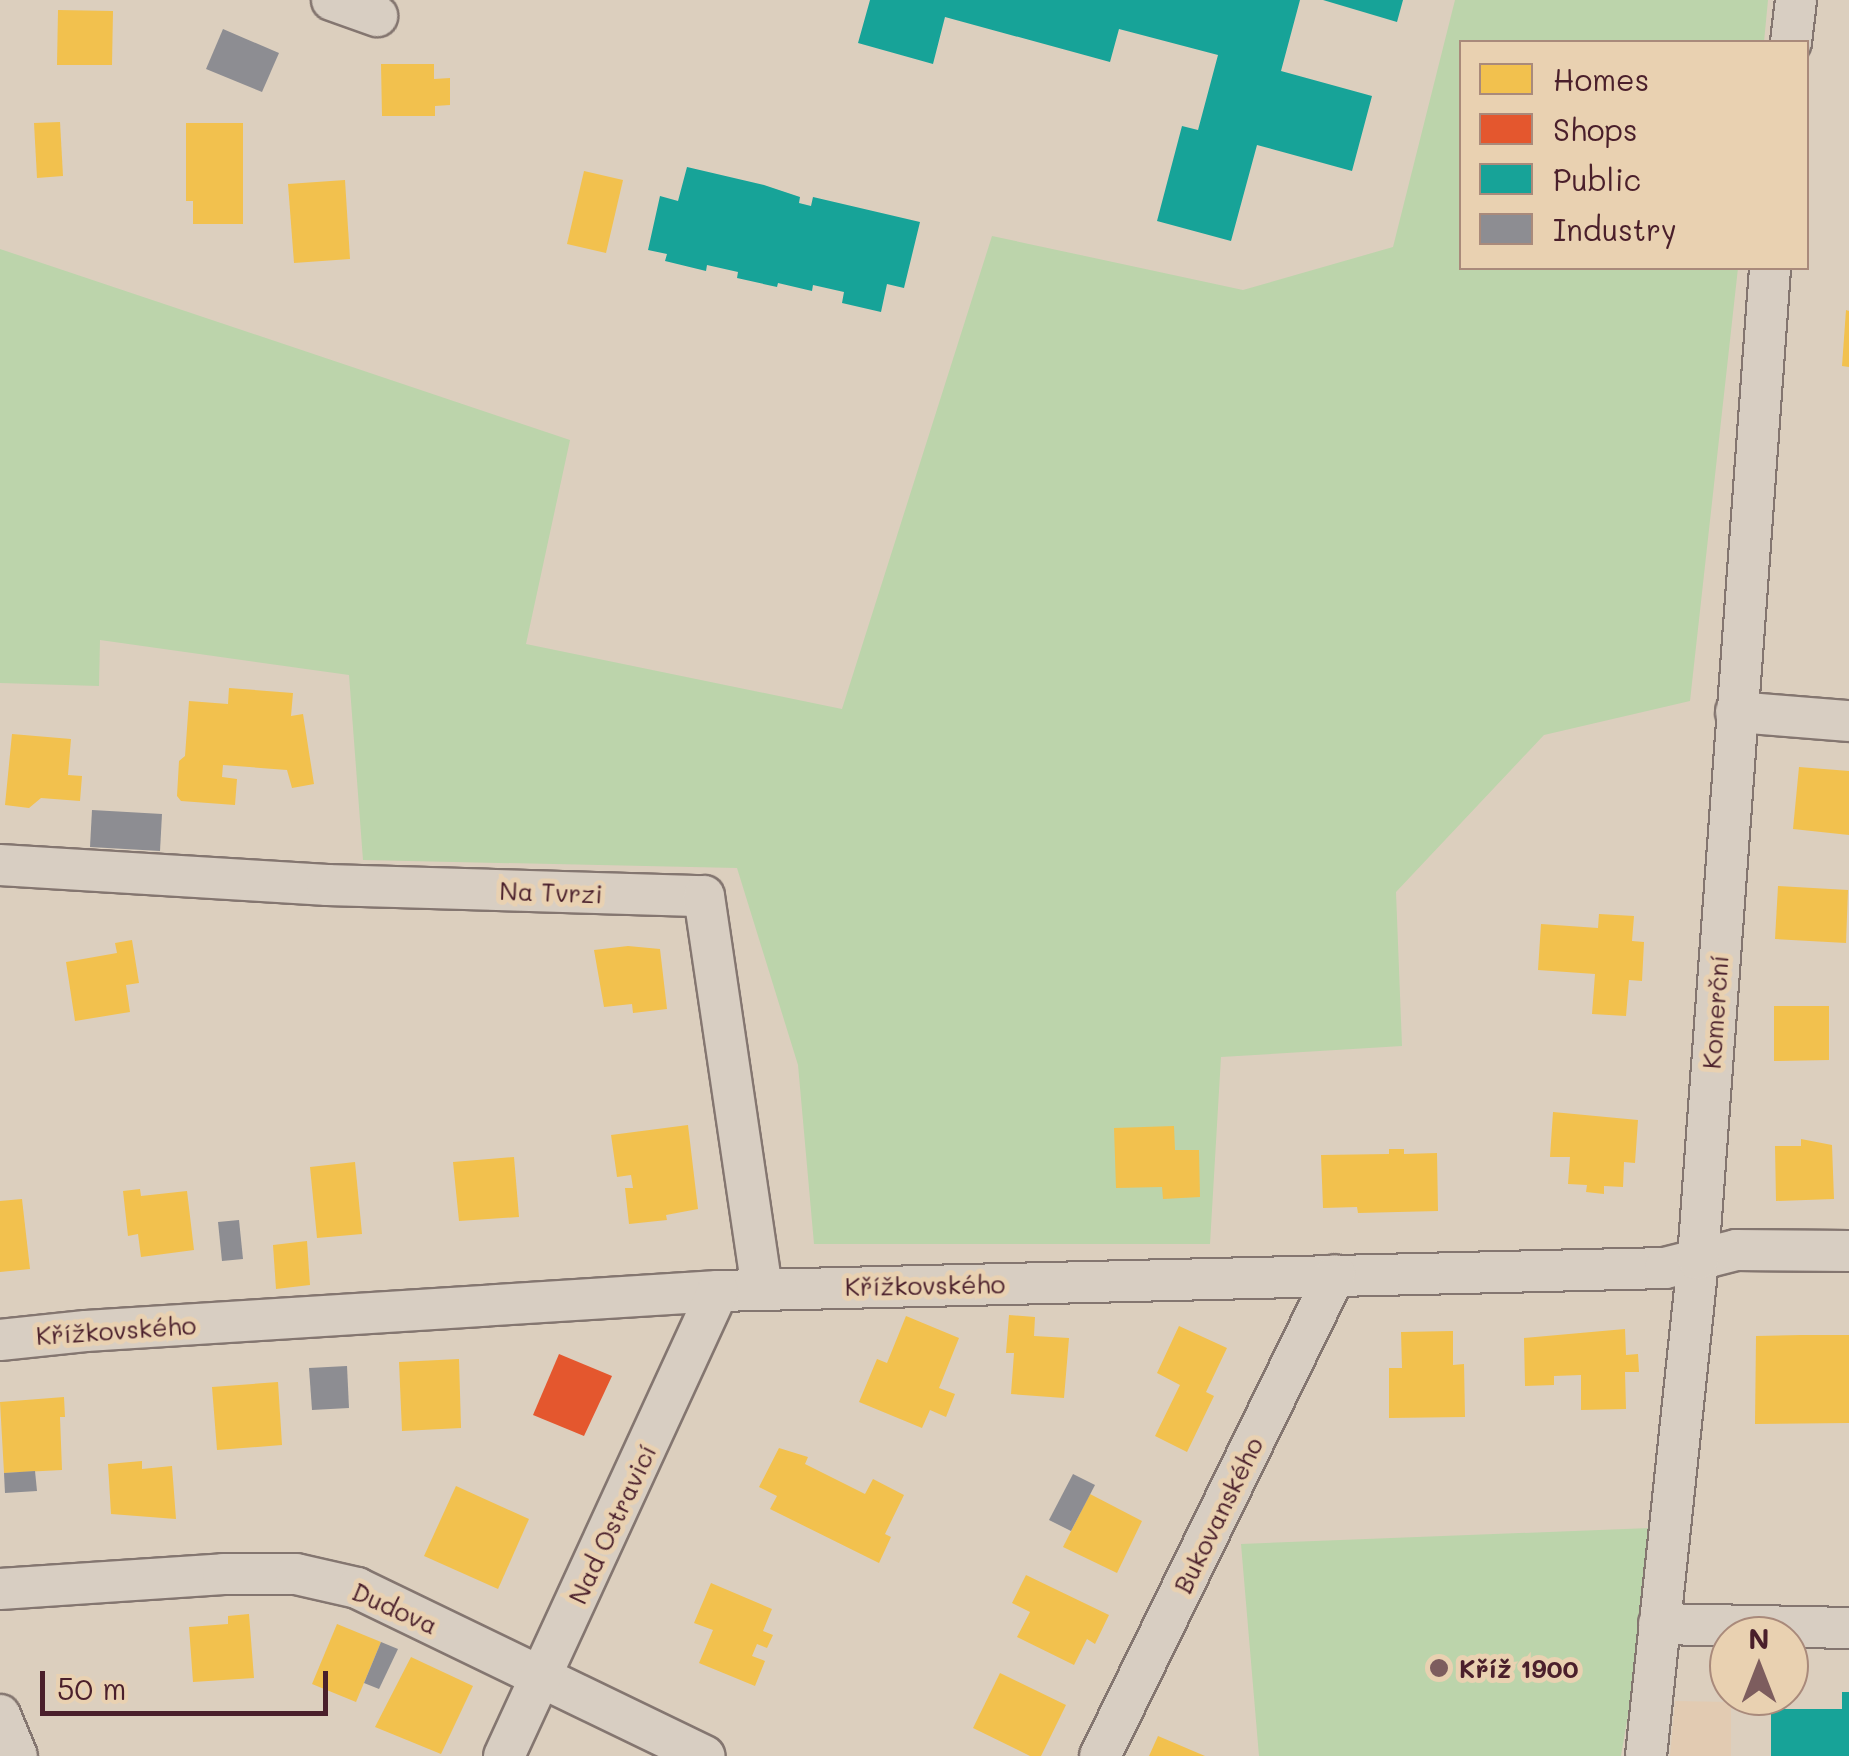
<!DOCTYPE html>
<html>
<head>
<meta charset="utf-8">
<style>
	body { margin:0 }
	#map { position:relative; width:1849px; height:1756px; overflow:hidden; background:#dccfbe; font-family:Mali,sans-serif }
	div>[style] { position:absolute }
	.built>* { inset:0; background:#e2cbb2 }
	.green>* { inset:0; background:#bcd4ab }
	.homes>* { inset:0; background:#f2c14e }
	.shops>* { inset:0; background:#e4572e }
	.public>* { inset:0; background:#17a398 }
	.industry>* { inset:0; background:#8d8d92 }
	.roads { filter:drop-shadow(2px 0 #847670) drop-shadow(-2px 0 #847670) drop-shadow(0 2px #847670) drop-shadow(0 -2px #847670) }
	.minor>* { height:40px; margin:-20px; padding:0 20px; transform-origin:20px; border-radius:20px; background:#d8cec2 }
	.dots>* { width:28px; height:28px; translate:-50% -50%; box-sizing:border-box; border:5px solid #e9d1b1; border-radius:50% }
	span { translate:-50% -50%; white-space:nowrap; text-align:center; line-height:1.15; -webkit-text-stroke:10px #e9d1b1; paint-order:stroke }
	.street-label { font-size:25px; color:#4a1f2b }
	.poi-label { font-size:25px; color:#4a1f2b; font-weight:700 }
	.left { translate:0 -50%; text-align:left }
	.legend { position:absolute; left:1459px; top:40px; width:350px; height:230px; box-sizing:border-box; background:#e9d1b1; border:2px solid #a98a7b; margin:0; padding:12px 18px; list-style:none; font-size:30px; color:#4a1f2b }
	.legend li { display:flex; align-items:center; gap:20px; height:50px }
	.legend b { width:50px; border:2px solid #a98a7b }
	.north { position:absolute; left:1709px; top:1616px; width:100px; height:100px; box-sizing:border-box; background:#e9d1b1; border:2px solid #a98a7b; border-radius:50%; rotate:0deg; font-size:28px; font-weight:700; line-height:40px; text-align:center; color:#4a1f2b }
	.north::after { content:''; display:block; margin:auto; width:35px; height:45px; background:#7d5d5e; clip-path:polygon(50% 0,100% 100%,50% 72%,0 100%) }
	.scale { position:absolute; left:40px; top:1671px; width:288px; height:45px; box-sizing:border-box; border:5px solid #4a1f2b; border-top:0; padding-left:12px; font-size:30px; line-height:35px; white-space:nowrap; color:#4a1f2b; -webkit-text-stroke:8px #e9d1b1; paint-order:stroke }
</style>
</head>
<body>
<div id="map">
	<div class="built">
		<i style="clip-path:polygon(1675px 1701px,1731px 1702px,1731px 1756px,1670px 1756px)"></i>
	</div>
	<div class="green">
		<i style="clip-path:polygon(1455px 0,1768px 0,1764px 42px,1462px 42px,1462px 268px,1738px 268px,1690px 701px,1544px 735px,1396px 892px,1402px 1046px,1221px 1057px,1210px 1244px,814px 1244px,798px 1065px,737px 868px,363px 860px,349px 675px,100px 640px,99px 686px,0 683px,0 249px,570px 440px,526px 644px,842px 709px,992px 236px,1243px 290px,1393px 247px)"></i>
		<i style="clip-path:polygon(1650px 1528px,1641px 1639px,1621px 1756px,1259px 1756px,1241px 1544px)"></i>
	</div>
	<div class="homes">
		<i style="clip-path:polygon(58px 10px,113px 11px,112px 65px,57px 65px)"></i>
		<i style="clip-path:polygon(381px 64px,434px 64px,434px 79px,450px 78px,450px 105px,435px 106px,435px 116px,382px 116px)"></i>
		<i style="clip-path:polygon(60px 122px,63px 176px,37px 178px,34px 123px)"></i>
		<i style="clip-path:polygon(186px 123px,243px 123px,243px 224px,193px 224px,193px 201px,186px 201px)"></i>
		<i style="clip-path:polygon(584px 171px,623px 180px,606px 253px,567px 244px)"></i>
		<i style="clip-path:polygon(345px 180px,350px 259px,294px 263px,288px 184px)"></i>
		<i style="clip-path:polygon(1846px 310px,1849px 311px,1849px 367px,1842px 366px)"></i>
		<i style="clip-path:polygon(229px 688px,293px 693px,291px 716px,303px 714px,314px 784px,292px 788px,287px 770px,223px 765px,222px 777px,237px 779px,235px 805px,181px 801px,177px 796px,179px 761px,185px 756px,189px 701px,228px 704px)"></i>
		<i style="clip-path:polygon(12px 734px,71px 739px,68px 775px,82px 776px,80px 801px,41px 798px,29px 808px,5px 805px)"></i>
		<i style="clip-path:polygon(1799px 767px,1849px 771px,1849px 835px,1793px 829px)"></i>
		<i style="clip-path:polygon(1778px 886px,1848px 890px,1846px 943px,1775px 939px)"></i>
		<i style="clip-path:polygon(1599px 914px,1634px 916px,1632px 941px,1644px 942px,1642px 981px,1629px 980px,1626px 1016px,1592px 1014px,1595px 974px,1538px 970px,1541px 924px,1598px 928px)"></i>
		<i style="clip-path:polygon(132px 940px,139px 983px,126px 985px,130px 1012px,75px 1021px,66px 962px,117px 953px,115px 943px)"></i>
		<i style="clip-path:polygon(628px 946px,660px 949px,667px 1009px,633px 1013px,632px 1004px,604px 1007px,594px 950px)"></i>
		<i style="clip-path:polygon(1774px 1006px,1829px 1006px,1829px 1060px,1774px 1061px)"></i>
		<i style="clip-path:polygon(1553px 1112px,1638px 1120px,1635px 1163px,1624px 1162px,1623px 1187px,1604px 1186px,1604px 1194px,1586px 1192px,1587px 1185px,1568px 1184px,1570px 1157px,1550px 1157px)"></i>
		<i style="clip-path:polygon(688px 1125px,698px 1209px,666px 1215px,667px 1220px,629px 1224px,625px 1188px,633px 1188px,631px 1175px,617px 1177px,611px 1135px)"></i>
		<i style="clip-path:polygon(1174px 1126px,1175px 1150px,1199px 1150px,1200px 1197px,1163px 1199px,1162px 1187px,1116px 1188px,1114px 1128px)"></i>
		<i style="clip-path:polygon(1801px 1139px,1832px 1145px,1834px 1199px,1776px 1201px,1775px 1146px,1801px 1146px)"></i>
		<i style="clip-path:polygon(1389px 1149px,1404px 1149px,1404px 1154px,1437px 1153px,1438px 1211px,1358px 1213px,1357px 1207px,1323px 1208px,1321px 1155px,1389px 1154px)"></i>
		<i style="clip-path:polygon(514px 1157px,519px 1217px,459px 1221px,453px 1162px)"></i>
		<i style="clip-path:polygon(355px 1162px,362px 1234px,317px 1238px,310px 1167px)"></i>
		<i style="clip-path:polygon(140px 1189px,141px 1196px,187px 1191px,194px 1250px,141px 1257px,138px 1234px,128px 1236px,123px 1191px)"></i>
		<i style="clip-path:polygon(22px 1199px,30px 1269px,0 1272px,0 1201px)"></i>
		<i style="clip-path:polygon(307px 1241px,310px 1285px,276px 1289px,273px 1245px)"></i>
		<i style="clip-path:polygon(1009px 1315px,1035px 1317px,1034px 1336px,1069px 1338px,1064px 1398px,1011px 1394px,1014px 1353px,1006px 1353px)"></i>
		<i style="clip-path:polygon(906px 1316px,959px 1338px,939px 1388px,955px 1394px,946px 1417px,930px 1410px,922px 1428px,859px 1402px,877px 1359px,887px 1363px)"></i>
		<i style="clip-path:polygon(1179px 1326px,1227px 1348px,1206px 1392px,1214px 1396px,1187px 1452px,1155px 1436px,1180px 1385px,1157px 1373px)"></i>
		<i style="clip-path:polygon(1625px 1329px,1626px 1355px,1638px 1354px,1639px 1372px,1625px 1372px,1626px 1409px,1581px 1410px,1581px 1375px,1554px 1376px,1554px 1385px,1525px 1386px,1524px 1338px)"></i>
		<i style="clip-path:polygon(1453px 1331px,1453px 1365px,1464px 1364px,1465px 1417px,1389px 1418px,1389px 1368px,1402px 1368px,1401px 1332px)"></i>
		<i style="clip-path:polygon(1801px 1335px,1849px 1335px,1849px 1423px,1755px 1424px,1756px 1336px)"></i>
		<i style="clip-path:polygon(459px 1359px,461px 1428px,402px 1431px,399px 1362px)"></i>
		<i style="clip-path:polygon(278px 1382px,282px 1445px,217px 1450px,212px 1387px)"></i>
		<i style="clip-path:polygon(64px 1397px,65px 1417px,60px 1417px,62px 1470px,4px 1473px,0 1402px)"></i>
		<i style="clip-path:polygon(779px 1448px,808px 1457px,805px 1464px,865px 1494px,873px 1479px,904px 1495px,885px 1534px,891px 1537px,879px 1563px,770px 1509px,777px 1496px,759px 1487px)"></i>
		<i style="clip-path:polygon(142px 1461px,142px 1469px,172px 1466px,176px 1519px,111px 1514px,108px 1464px)"></i>
		<i style="clip-path:polygon(456px 1486px,529px 1519px,498px 1589px,424px 1556px)"></i>
		<i style="clip-path:polygon(1090px 1494px,1142px 1521px,1117px 1573px,1063px 1547px)"></i>
		<i style="clip-path:polygon(1026px 1575px,1109px 1615px,1095px 1644px,1087px 1639px,1074px 1665px,1017px 1637px,1030px 1612px,1012px 1603px)"></i>
		<i style="clip-path:polygon(711px 1583px,772px 1609px,763px 1631px,773px 1635px,767px 1648px,757px 1644px,752px 1656px,765px 1661px,755px 1686px,699px 1663px,713px 1630px,694px 1623px)"></i>
		<i style="clip-path:polygon(249px 1614px,254px 1678px,193px 1682px,189px 1627px,228px 1624px,228px 1616px)"></i>
		<i style="clip-path:polygon(337px 1624px,381px 1642px,356px 1702px,312px 1684px)"></i>
		<i style="clip-path:polygon(411px 1657px,473px 1686px,441px 1754px,375px 1727px)"></i>
		<i style="clip-path:polygon(1000px 1673px,1066px 1705px,1041px 1756px,1030px 1756px,973px 1728px)"></i>
		<i style="clip-path:polygon(1158px 1736px,1205px 1756px,1149px 1756px)"></i>
	</div>
	<div class="shops">
		<i style="clip-path:polygon(559px 1354px,612px 1376px,584px 1436px,533px 1415px)"></i>
	</div>
	<div class="public">
		<i style="clip-path:polygon(870px 0,1300px 0,1281px 71px,1372px 96px,1352px 171px,1257px 145px,1231px 241px,1157px 221px,1182px 126px,1198px 130px,1218px 55px,1119px 29px,1110px 62px,945px 17px,933px 64px,858px 43px)"></i>
		<i style="clip-path:polygon(1323px 0,1403px 0,1397px 22px)"></i>
		<i style="clip-path:polygon(687px 167px,764px 185px,800px 197px,799px 203px,811px 206px,813px 197px,920px 222px,904px 288px,887px 284px,881px 312px,842px 303px,844px 292px,813px 285px,812px 291px,778px 283px,777px 287px,737px 278px,738px 272px,707px 265px,706px 271px,665px 261px,667px 254px,648px 250px,660px 196px,678px 201px)"></i>
		<i style="clip-path:polygon(1842px 1692px,1849px 1692px,1849px 1756px,1771px 1756px,1771px 1709px,1842px 1709px)"></i>
	</div>
	<div class="industry">
		<i style="clip-path:polygon(223px 29px,279px 53px,262px 92px,206px 69px)"></i>
		<i style="clip-path:polygon(92px 810px,162px 814px,160px 851px,90px 847px)"></i>
		<i style="clip-path:polygon(239px 1220px,243px 1259px,222px 1261px,218px 1222px)"></i>
		<i style="clip-path:polygon(347px 1366px,349px 1408px,312px 1410px,309px 1368px)"></i>
		<i style="clip-path:polygon(35px 1471px,37px 1491px,5px 1493px,4px 1473px)"></i>
		<i style="clip-path:polygon(1073px 1474px,1095px 1485px,1071px 1531px,1049px 1520px)"></i>
		<i style="clip-path:polygon(381px 1642px,398px 1649px,379px 1689px,364px 1683px)"></i>
	</div>
	<div class="roads">
		<div class="minor">
			<i style="left:332px;top:0;width:48px;rotate:19.6deg"></i>
			<i style="left:1791px;top:42px;width:42px;rotate:-83.2deg"></i>
			<i style="left:1736px;top:712px;width:113px;rotate:4.6deg"></i>
			<i style="left:0;top:865px;width:328px;rotate:3.5deg"></i>
			<i style="left:327px;top:885px;width:377px;rotate:1.7deg"></i>
			<i style="left:704px;top:896px;width:397px;rotate:81.6deg"></i>
			<i style="left:0;top:1340px;width:86px;rotate:-6deg"></i>
			<i style="left:86px;top:1331px;width:633px;rotate:-3.62deg"></i>
			<i style="left:718px;top:1291px;width:947px;rotate:-1.39deg"></i>
			<i style="left:1665px;top:1268px;width:73px;rotate:-14.2deg"></i>
			<i style="left:1736px;top:1250px;width:113px;rotate:0.5deg"></i>
			<i style="left:0;top:1589px;width:224px;rotate:-3.8deg"></i>
			<i style="left:223px;top:1574px;width:73px"></i>
			<i style="left:296px;top:1574px;width:63px;rotate:12.9deg"></i>
			<i style="left:357px;top:1588px;width:386px;rotate:25.8deg"></i>
			<i style="left:1659px;top:1624px;width:190px;rotate:1.2deg"></i>
			<i style="left:0;top:1715px;width:44px;rotate:67.5deg"></i>
			<i style="left:504px;top:1756px;width:512px;rotate:-65.29deg"></i>
			<i style="left:1100px;top:1756px;width:535px;rotate:-63.96deg"></i>
			<i style="left:1646px;top:1756px;width:500px;rotate:-84deg"></i>
			<i style="left:1698px;top:1259px;width:994px;rotate:-85.84deg"></i>
		</div>
	</div>
	<div class="dots">
		<i style="left:1439px;top:1668px;background:#7d5d5e"></i>
	</div>
	<div class="street-label">
		<span style="left:551px;top:892px;rotate:2deg">Na Tvrzi</span>
		<span style="left:1715px;top:1012px;rotate:-86deg">Komerční</span>
		<span style="left:925px;top:1285px;rotate:-1deg">Křížkovského</span>
		<span style="left:116px;top:1330px;rotate:-4deg">Křížkovského</span>
		<span style="left:1218px;top:1515px;rotate:-64deg">Bukovanského</span>
		<span style="left:612px;top:1524px;rotate:-65deg">Nad Ostravicí</span>
		<span style="left:395px;top:1608px;rotate:24deg">Dudova</span>
	</div>
	<div class="poi-label">
		<span class="left" style="left:1459px;top:1668px">Kříž 1900</span>
	</div>
	<ul class="legend">
	<li><b style="height:28px;background:#f2c14e"></b>Homes</li>
	<li><b style="height:28px;background:#e4572e"></b>Shops</li>
	<li><b style="height:28px;background:#17a398"></b>Public</li>
	<li><b style="height:28px;background:#8d8d92"></b>Industry</li>
	</ul>
	<div class="north">N</div>
	<div class="scale">50 m</div>
</div>
</body>
</html>
